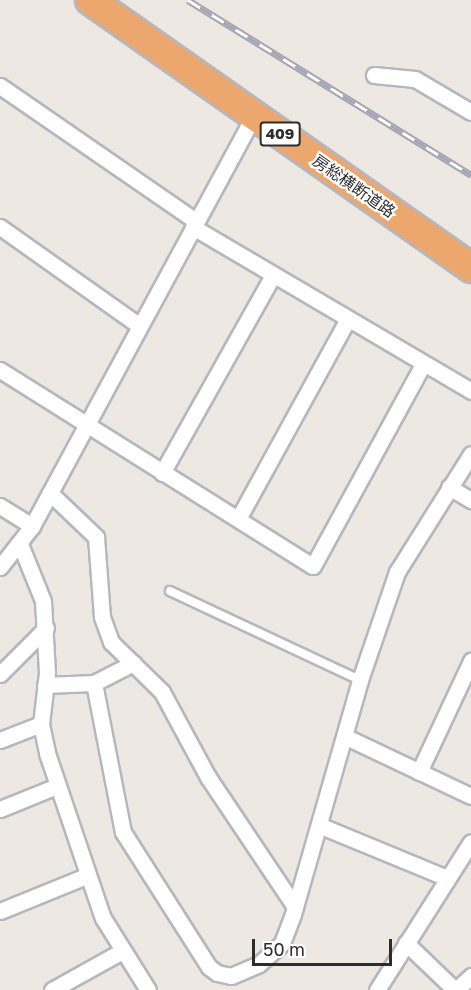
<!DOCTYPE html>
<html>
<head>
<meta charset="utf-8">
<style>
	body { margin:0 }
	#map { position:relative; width:471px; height:990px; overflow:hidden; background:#ede8e2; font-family:"Golos Text","Noto Sans JP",sans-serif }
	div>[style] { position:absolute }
	.roads { filter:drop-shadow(2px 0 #b5b7bf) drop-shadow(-2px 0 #b5b7bf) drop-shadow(0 2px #b5b7bf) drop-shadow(0 -2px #b5b7bf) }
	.lane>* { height:8px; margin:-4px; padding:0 4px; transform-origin:4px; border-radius:4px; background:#fff }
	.street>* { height:15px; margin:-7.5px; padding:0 7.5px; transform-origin:7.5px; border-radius:7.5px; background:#fff }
	.highway>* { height:28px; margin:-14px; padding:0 14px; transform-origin:14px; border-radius:14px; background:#eca76e }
	.rail>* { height:7px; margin-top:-3.5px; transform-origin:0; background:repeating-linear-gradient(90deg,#fff 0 14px,#a4a6b5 0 28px); box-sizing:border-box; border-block:2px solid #a4a6b5 }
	span { translate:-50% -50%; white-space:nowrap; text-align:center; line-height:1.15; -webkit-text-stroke:4.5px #fff; paint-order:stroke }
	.shield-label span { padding:2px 4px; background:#fff; border:2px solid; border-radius:4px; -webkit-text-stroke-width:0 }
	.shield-label { font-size:15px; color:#2d2d2d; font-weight:700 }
	.street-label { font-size:16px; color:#2d2d2d }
	.scale { position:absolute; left:252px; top:939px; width:140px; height:27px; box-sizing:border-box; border:3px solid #2d2d2d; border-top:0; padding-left:8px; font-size:18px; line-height:21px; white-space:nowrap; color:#2d2d2d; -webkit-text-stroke:4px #fff; paint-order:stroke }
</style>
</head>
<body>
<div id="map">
	<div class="roads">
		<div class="lane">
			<i style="left:170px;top:591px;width:210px;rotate:25.1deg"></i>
		</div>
		<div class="street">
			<i style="left:374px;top:75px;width:41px;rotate:5.6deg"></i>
			<i style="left:415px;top:79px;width:65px;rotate:30.5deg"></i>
			<i style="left:0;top:86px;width:238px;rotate:34.6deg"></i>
			<i style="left:0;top:227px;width:171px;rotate:35.3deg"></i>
			<i style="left:193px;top:227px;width:323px;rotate:30.5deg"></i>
			<i style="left:0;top:370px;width:369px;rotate:32.1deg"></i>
			<i style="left:313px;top:566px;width:230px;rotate:-61.4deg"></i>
			<i style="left:162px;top:473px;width:227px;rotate:-60.7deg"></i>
			<i style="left:449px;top:487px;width:26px;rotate:31deg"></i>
			<i style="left:50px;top:493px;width:64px;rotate:43.7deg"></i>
			<i style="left:96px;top:537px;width:80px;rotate:85.7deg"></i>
			<i style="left:102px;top:617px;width:27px;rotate:70deg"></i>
			<i style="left:111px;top:642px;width:71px;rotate:44.4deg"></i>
			<i style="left:162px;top:692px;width:97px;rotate:61.6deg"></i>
			<i style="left:208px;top:777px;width:156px;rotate:56.2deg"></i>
			<i style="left:0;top:506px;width:38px;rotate:32deg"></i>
			<i style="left:238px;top:519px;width:228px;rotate:-61.2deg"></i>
			<i style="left:20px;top:544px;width:61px;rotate:68deg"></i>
			<i style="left:43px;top:601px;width:72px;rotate:86.8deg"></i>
			<i style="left:47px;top:673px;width:51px;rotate:96.7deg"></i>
			<i style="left:41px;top:724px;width:30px;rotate:78deg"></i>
			<i style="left:47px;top:753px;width:174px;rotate:71.3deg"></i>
			<i style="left:103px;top:918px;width:85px;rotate:58deg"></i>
			<i style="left:0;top:567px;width:52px;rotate:-52deg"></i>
			<i style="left:32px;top:526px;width:466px;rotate:-61.6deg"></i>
			<i style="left:0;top:674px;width:65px;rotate:-45deg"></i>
			<i style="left:94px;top:683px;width:152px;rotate:79deg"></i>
			<i style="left:123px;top:832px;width:160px;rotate:57.5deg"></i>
			<i style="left:209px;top:967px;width:10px;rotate:37deg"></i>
			<i style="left:217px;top:973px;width:14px;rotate:12deg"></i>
			<i style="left:231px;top:976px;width:30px;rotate:-23deg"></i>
			<i style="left:259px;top:964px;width:31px;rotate:-42deg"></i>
			<i style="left:282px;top:943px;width:31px;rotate:-69deg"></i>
			<i style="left:293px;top:914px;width:243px;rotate:-74deg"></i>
			<i style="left:360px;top:680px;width:114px;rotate:-71.1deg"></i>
			<i style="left:397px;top:572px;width:139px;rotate:-57.9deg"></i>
			<i style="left:45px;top:685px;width:49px;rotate:-2.3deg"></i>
			<i style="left:94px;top:683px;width:44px;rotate:-27.1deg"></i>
			<i style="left:346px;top:737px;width:138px;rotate:25.3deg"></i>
			<i style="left:0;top:740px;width:44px;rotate:-21.3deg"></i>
			<i style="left:419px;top:772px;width:123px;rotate:-64.9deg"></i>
			<i style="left:0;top:809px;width:61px;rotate:-22deg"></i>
			<i style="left:321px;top:826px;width:136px;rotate:22.4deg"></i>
			<i style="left:0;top:911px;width:93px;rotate:-22.1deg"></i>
			<i style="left:406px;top:943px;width:68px;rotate:43.8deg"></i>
			<i style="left:52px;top:990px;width:80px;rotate:-29.1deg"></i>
			<i style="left:377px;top:990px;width:175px;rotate:-57.6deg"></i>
			<i style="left:456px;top:990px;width:21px;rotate:-43deg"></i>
		</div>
		<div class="highway">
			<i style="left:90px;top:0;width:466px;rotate:35.1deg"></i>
		</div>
	</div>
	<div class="rail">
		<i style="left:188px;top:0;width:333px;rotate:31.7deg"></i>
	</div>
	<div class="shield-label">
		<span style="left:280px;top:134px">409</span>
	</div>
	<div class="street-label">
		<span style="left:354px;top:186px;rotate:35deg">房総横断道路</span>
	</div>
	<div class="scale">50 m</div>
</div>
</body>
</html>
